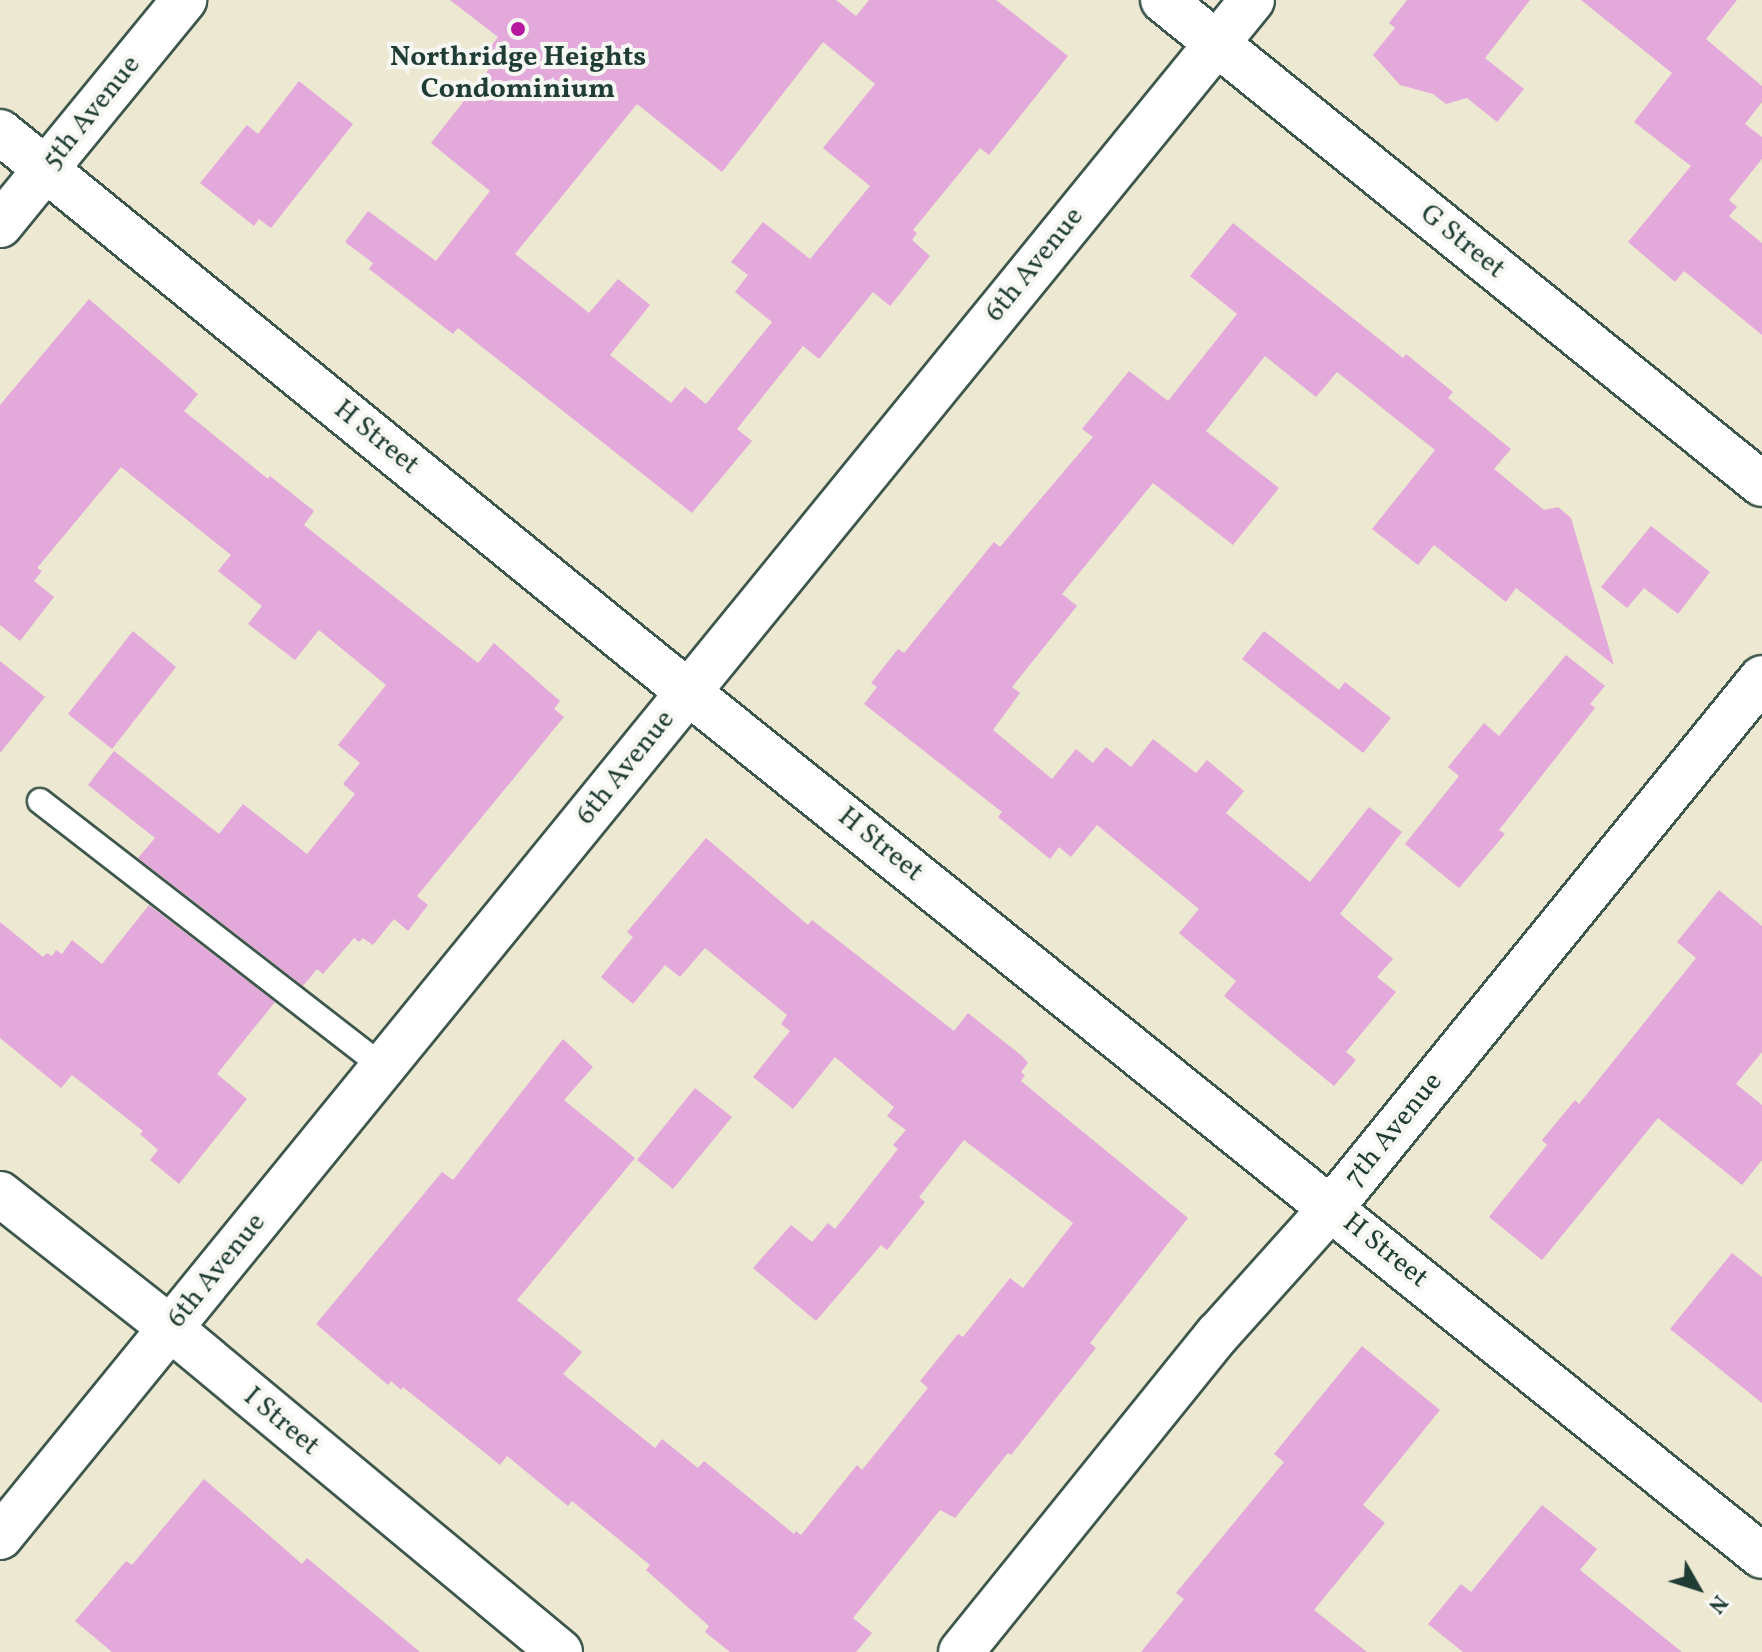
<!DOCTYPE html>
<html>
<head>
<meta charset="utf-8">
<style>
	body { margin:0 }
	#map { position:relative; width:1762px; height:1652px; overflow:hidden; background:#ede8d1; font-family:Vollkorn,serif }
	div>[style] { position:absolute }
	.building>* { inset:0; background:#e3a9db }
	.roads { filter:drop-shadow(2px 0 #3e574c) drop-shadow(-2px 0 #3e574c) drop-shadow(0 2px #3e574c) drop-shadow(0 -2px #3e574c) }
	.lane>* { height:24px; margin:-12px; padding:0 12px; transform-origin:12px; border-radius:12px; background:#fff }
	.street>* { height:44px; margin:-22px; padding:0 22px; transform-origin:22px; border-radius:22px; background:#fff }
	.secondary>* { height:44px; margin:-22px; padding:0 22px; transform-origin:22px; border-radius:22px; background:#fff }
	.dots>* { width:22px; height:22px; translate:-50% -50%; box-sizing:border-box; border:4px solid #f6f6f2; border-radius:50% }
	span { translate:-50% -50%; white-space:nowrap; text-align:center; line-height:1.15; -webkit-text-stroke:8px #f6f6f2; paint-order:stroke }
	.poi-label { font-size:28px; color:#1f3d34; font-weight:700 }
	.street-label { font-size:28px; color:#1f3d34 }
	.north { position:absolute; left:1658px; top:1548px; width:80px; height:80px; -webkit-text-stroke:6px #f6f6f2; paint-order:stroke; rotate:129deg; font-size:22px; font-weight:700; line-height:32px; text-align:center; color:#1f3d34 }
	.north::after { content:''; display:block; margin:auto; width:28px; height:36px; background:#1f3d34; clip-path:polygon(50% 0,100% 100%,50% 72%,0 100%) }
</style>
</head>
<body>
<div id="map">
	<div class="building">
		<i style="clip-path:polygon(evenodd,450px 0,836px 0,856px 16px,869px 0,996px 0,1068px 56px,989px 155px,980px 148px,913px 230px,917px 233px,912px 240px,930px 256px,890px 306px,873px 292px,819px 359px,803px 346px,737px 429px,752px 441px,692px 513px,458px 328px,453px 334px,369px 269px,373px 263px,345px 242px,368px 211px,436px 261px,490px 191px,431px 143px,500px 55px,490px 48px,498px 37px,450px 0,823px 42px,875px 84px,823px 148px,870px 186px,810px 259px,763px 222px,731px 262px,748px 275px,735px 292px,772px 322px,706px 404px,685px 387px,671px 403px,610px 355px,650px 305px,618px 279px,589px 313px,515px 254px,637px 104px,722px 172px,823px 42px)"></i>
		<i style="clip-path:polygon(1407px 0,1530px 0,1485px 58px,1524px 89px,1497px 122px,1467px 98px,1446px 104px,1433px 94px,1400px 85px,1373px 55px,1395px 28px,1389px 23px)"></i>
		<i style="clip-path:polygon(1581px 0,1737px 0,1706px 39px,1762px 86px,1762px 102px,1745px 124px,1762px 137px,1762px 159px,1729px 200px,1737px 207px,1729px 216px,1762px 243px,1762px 335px,1684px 271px,1675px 282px,1628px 242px,1691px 166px,1634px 122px,1672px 73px)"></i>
		<i style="clip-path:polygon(299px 81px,353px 124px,271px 228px,259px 219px,254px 226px,200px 183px,247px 125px,258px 134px)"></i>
		<i style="clip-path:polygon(1233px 223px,1403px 358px,1406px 354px,1453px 392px,1448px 398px,1511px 449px,1494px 469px,1544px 510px,1558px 507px,1571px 518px,1614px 665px,1516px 588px,1506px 602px,1434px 545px,1418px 565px,1372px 529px,1435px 450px,1337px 372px,1316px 397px,1265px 356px,1206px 431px,1279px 488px,1233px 545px,1153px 483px,1062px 594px,1077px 606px,1012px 687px,1020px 693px,993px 730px,1052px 779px,1076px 749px,1093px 763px,1106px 747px,1131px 767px,1153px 739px,1196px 773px,1207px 760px,1244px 791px,1226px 813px,1310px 882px,1369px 807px,1402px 832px,1340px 914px,1393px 959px,1377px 977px,1396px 992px,1346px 1052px,1356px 1060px,1334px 1086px,1224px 996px,1236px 981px,1179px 933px,1199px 909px,1097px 825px,1071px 857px,1059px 847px,1050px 859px,998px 817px,1002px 812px,864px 704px,877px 687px,871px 683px,898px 649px,904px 653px,994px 542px,1000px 547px,1093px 437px,1082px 429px,1129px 371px,1168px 401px,1237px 314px,1190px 276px)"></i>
		<i style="clip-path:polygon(89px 299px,198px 394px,184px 411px,268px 479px,270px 476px,314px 511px,304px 525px,478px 663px,494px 643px,560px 701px,554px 709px,564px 717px,417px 896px,428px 905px,408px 931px,394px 919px,373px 945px,363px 938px,359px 942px,354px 938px,323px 974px,317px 969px,303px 986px,138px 858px,155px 838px,88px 785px,114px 751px,219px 834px,243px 804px,307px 854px,355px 794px,343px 784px,360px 763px,338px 745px,386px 685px,319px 630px,295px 660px,248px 624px,262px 606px,218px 571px,231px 555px,121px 467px,37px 568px,42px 571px,34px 581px,54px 597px,20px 641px,0 625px,0 405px)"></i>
		<i style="clip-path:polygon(1651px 526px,1710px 572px,1678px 614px,1644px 588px,1627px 608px,1601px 587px)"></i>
		<i style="clip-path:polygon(133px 631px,176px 667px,112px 749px,68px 714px)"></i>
		<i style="clip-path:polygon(1264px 631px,1339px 690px,1345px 682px,1391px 718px,1363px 753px,1242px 659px)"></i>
		<i style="clip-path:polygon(1566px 655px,1605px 686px,1590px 704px,1595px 708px,1499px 830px,1505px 834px,1459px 888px,1405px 844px,1459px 776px,1448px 767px,1484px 723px,1499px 736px)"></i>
		<i style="clip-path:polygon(0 661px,45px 697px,0 753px)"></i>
		<i style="clip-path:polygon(706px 838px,808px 925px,812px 920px,954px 1031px,968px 1013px,1022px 1056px,1028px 1063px,1021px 1072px,1025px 1075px,1021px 1081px,1188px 1218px,1090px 1343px,1096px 1348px,1011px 1455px,1008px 1453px,955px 1518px,940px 1510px,853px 1618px,872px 1633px,856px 1652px,730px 1652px,705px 1632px,709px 1626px,646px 1570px,650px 1565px,572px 1501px,568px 1506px,507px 1456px,500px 1465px,403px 1387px,401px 1390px,391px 1381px,388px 1385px,316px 1324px,442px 1172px,453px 1180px,563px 1039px,593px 1067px,564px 1100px,635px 1158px,517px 1300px,582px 1352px,563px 1374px,655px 1448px,662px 1439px,698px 1468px,704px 1461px,794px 1534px,796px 1531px,801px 1535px,857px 1465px,862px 1470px,928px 1388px,920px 1381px,958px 1334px,963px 1337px,1010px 1278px,1023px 1288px,1073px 1223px,964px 1140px,919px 1197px,925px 1202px,887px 1250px,881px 1245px,816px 1321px,753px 1268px,791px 1225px,812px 1242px,828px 1223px,835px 1229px,898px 1149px,893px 1145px,906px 1130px,887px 1116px,894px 1107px,835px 1057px,793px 1109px,753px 1077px,790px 1031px,781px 1024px,787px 1015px,705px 948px,680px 977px,665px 965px,633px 1004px,601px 977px,633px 937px,627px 932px)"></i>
		<i style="clip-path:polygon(1719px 890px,1762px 926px,1762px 1052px,1736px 1084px,1762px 1105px,1762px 1160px,1742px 1185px,1658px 1118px,1542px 1260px,1489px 1217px,1547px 1145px,1542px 1140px,1575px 1100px,1579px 1104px,1696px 958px,1677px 942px)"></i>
		<i style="clip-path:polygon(149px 905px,275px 1002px,217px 1074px,247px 1099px,179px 1184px,150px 1160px,158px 1150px,140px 1134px,143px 1131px,72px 1075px,61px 1088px,0 1038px,0 922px,43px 957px,47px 953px,52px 956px,56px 950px,62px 954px,72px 940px,102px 964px)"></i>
		<i style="clip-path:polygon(695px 1088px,732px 1117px,673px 1189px,637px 1160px)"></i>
		<i style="clip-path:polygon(1732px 1253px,1762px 1277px,1762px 1403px,1670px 1329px)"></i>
		<i style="clip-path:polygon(1362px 1346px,1440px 1410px,1363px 1505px,1385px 1523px,1314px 1610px,1367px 1652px,1141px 1652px,1184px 1599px,1176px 1593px,1284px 1462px,1274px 1454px)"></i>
		<i style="clip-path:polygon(204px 1479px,302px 1564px,307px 1558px,420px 1652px,112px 1652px,75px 1621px,126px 1561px,132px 1565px)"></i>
		<i style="clip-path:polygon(1542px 1505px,1597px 1549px,1580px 1570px,1682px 1652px,1463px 1652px,1428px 1624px,1461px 1584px,1471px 1592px)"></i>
	</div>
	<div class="roads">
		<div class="lane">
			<i style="left:40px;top:801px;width:434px;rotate:37.8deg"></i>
		</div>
		<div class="street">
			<i style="left:1163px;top:0;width:770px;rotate:38.94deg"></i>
			<i style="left:0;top:132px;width:820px;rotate:39.16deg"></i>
			<i style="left:636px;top:650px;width:1445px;rotate:38.82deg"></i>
			<i style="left:0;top:225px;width:291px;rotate:-50.7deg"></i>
			<i style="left:0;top:1537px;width:1982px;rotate:-50.83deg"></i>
			<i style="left:961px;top:1652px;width:409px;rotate:-51.1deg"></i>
			<i style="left:1218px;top:1334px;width:169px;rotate:-48.1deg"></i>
			<i style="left:1331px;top:1208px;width:683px;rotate:-50.88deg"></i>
		</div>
		<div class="secondary">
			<i style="left:0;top:1194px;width:216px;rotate:38.2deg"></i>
			<i style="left:170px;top:1328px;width:507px;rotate:39.72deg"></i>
		</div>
	</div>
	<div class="dots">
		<i style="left:518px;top:29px;background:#b5179e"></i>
	</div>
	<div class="poi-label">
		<span style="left:518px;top:74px">Northridge Heights<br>Condominium</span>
	</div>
	<div class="street-label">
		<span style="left:92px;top:113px;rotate:-51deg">5th Avenue</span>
		<span style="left:1462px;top:242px;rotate:39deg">G Street</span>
		<span style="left:1035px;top:265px;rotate:-51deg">6th Avenue</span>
		<span style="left:376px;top:438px;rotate:39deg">H Street</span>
		<span style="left:626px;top:768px;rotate:-51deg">6th Avenue</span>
		<span style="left:880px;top:845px;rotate:39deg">H Street</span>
		<span style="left:1394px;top:1130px;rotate:-51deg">7th Avenue</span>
		<span style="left:1385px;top:1251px;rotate:39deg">H Street</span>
		<span style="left:217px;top:1271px;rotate:-51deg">6th Avenue</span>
		<span style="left:281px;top:1422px;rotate:40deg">I Street</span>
	</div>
	<div class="north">N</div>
</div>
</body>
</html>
